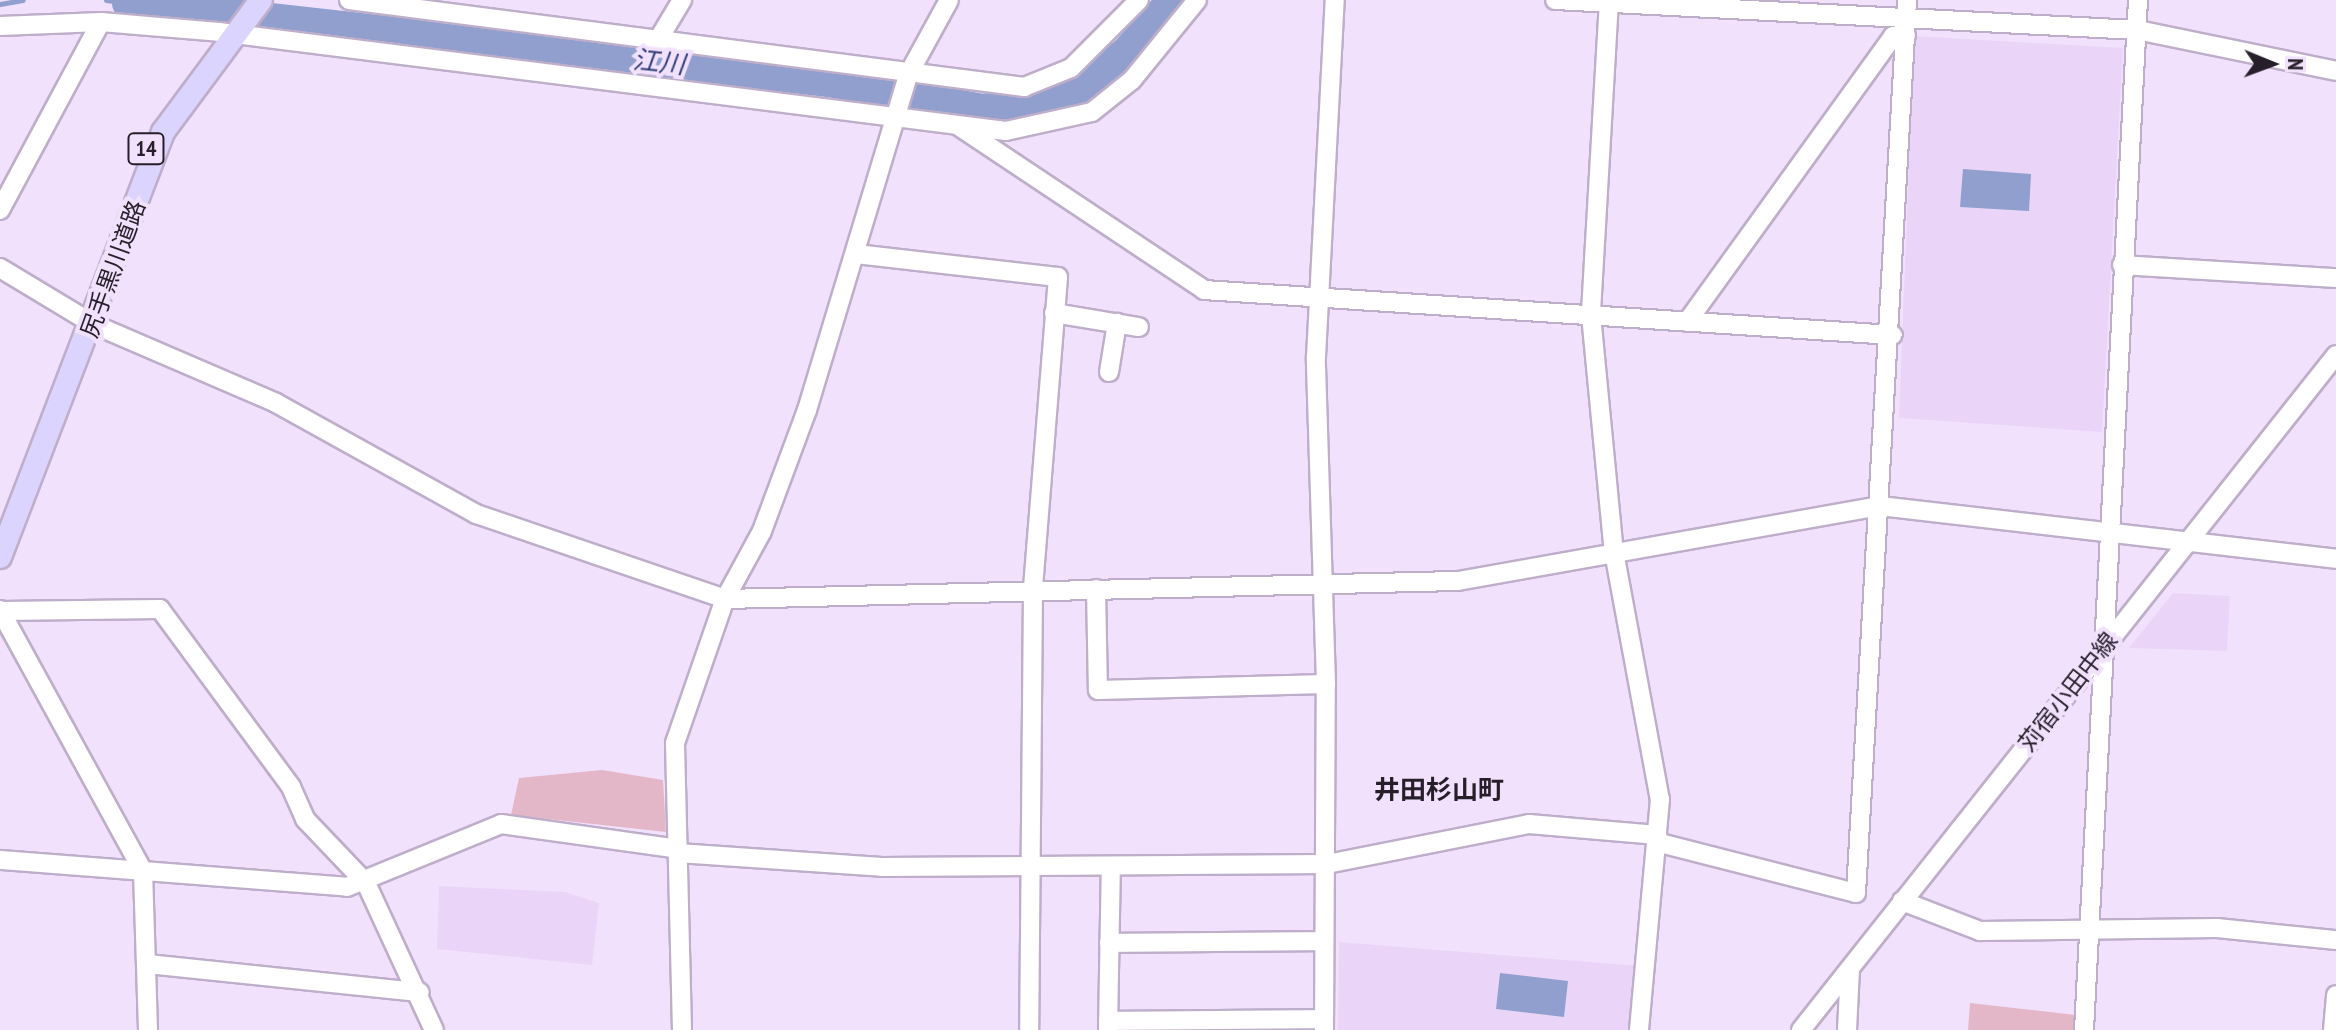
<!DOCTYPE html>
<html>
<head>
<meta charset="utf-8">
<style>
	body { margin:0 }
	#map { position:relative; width:2336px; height:1030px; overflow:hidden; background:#f2e1fd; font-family:"PT Sans Narrow","Noto Sans JP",sans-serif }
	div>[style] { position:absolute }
	.built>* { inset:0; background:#ead5f8 }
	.green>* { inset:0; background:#e4b7c8 }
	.water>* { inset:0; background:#909fce }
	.stream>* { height:5px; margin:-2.5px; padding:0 2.5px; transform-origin:2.5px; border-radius:2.5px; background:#909fce }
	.river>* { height:32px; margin:-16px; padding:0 16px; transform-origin:16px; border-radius:16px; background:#909fce }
	.roads { filter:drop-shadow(2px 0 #beaec9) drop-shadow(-2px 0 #beaec9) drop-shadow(0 2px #beaec9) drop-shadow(0 -2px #beaec9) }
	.minor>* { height:18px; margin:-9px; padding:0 9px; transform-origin:9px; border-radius:9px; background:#fff }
	.major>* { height:22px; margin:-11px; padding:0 11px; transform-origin:11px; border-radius:11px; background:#dbd4fe }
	span { translate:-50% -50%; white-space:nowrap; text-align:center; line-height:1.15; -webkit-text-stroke:8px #f2e1fd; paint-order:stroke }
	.shield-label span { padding:2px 6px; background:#f2e1fd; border:2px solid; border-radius:6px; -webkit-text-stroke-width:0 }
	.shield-label { font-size:22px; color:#261f2a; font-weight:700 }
	.street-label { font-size:24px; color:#261f2a }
	.water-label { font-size:26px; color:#2e3c76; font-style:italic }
	.neighbourhood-label { font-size:26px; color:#261f2a; font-weight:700 }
	.north { position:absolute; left:2232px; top:24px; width:80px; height:80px; -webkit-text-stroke:6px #f2e1fd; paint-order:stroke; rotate:91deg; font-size:22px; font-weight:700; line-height:32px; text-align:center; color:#261f2a }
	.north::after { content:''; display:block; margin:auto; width:28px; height:36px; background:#261f2a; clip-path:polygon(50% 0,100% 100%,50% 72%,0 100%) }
</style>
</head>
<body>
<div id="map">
	<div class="built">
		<i style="clip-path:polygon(1914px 36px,2123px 48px,2102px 432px,1899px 418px)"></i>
		<i style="clip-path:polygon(2173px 593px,2230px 596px,2227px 651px,2129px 648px)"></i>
		<i style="clip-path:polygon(439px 886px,565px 892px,599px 903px,592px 965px,437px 949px)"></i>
		<i style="clip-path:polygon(1339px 942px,1640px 966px,1632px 1030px,1338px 1030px)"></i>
	</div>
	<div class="green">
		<i style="clip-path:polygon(602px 770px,663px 780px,666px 832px,511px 815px,519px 778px)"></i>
		<i style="clip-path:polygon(1970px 1003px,2076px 1015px,2075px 1030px,1968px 1030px)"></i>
	</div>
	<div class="water">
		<i style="clip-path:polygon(1963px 169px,2031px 174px,2029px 211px,1960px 207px)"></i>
		<i style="clip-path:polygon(1500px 973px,1568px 981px,1564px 1017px,1496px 1009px)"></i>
	</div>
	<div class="stream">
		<i style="left:106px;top:0;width:22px;rotate:8deg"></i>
		<i style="left:0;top:4px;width:23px;rotate:-10deg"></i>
	</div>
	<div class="river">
		<i style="left:128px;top:3px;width:705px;rotate:6.35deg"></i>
		<i style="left:829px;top:81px;width:156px;rotate:10.7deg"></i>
		<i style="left:982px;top:110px;width:88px;rotate:-9.1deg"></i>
		<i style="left:1069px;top:96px;width:71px;rotate:-37deg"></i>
		<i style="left:1126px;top:53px;width:71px;rotate:-48.4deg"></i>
	</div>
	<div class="roads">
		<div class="minor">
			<i style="left:349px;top:0;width:681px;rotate:7.34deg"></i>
			<i style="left:1024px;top:87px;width:51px;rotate:-22deg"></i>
			<i style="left:1071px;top:68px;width:96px;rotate:-45deg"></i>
			<i style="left:1555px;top:0;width:583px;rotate:2.95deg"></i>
			<i style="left:2137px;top:30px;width:203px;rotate:11.6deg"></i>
			<i style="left:1609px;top:0;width:316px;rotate:93.3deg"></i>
			<i style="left:1591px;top:315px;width:238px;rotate:84.5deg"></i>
			<i style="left:1614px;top:552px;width:251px;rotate:79.5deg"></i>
			<i style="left:1660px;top:799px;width:232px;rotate:95.2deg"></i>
			<i style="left:0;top:26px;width:101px;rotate:-2.3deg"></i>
			<i style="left:101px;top:22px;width:118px;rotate:4.8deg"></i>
			<i style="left:219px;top:32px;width:793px;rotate:7.17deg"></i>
			<i style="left:1006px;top:131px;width:88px;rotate:-12.5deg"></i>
			<i style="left:1092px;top:112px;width:51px;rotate:-38.7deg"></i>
			<i style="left:1132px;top:80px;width:103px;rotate:-50.9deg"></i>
			<i style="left:658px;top:40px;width:47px;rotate:-59deg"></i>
			<i style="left:960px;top:127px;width:293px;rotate:33.7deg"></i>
			<i style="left:1204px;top:290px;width:690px;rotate:3.74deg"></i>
			<i style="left:0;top:210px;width:213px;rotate:-61.8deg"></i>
			<i style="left:856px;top:254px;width:203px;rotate:6.5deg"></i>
			<i style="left:1058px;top:277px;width:315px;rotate:94.6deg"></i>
			<i style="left:1033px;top:591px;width:439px;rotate:90.5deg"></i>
			<i style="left:2122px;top:265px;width:214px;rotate:3.5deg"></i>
			<i style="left:0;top:268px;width:109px;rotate:31.1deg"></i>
			<i style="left:93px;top:324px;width:199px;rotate:23.3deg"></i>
			<i style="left:276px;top:403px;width:229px;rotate:29deg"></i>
			<i style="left:476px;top:514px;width:263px;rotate:18.8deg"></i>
			<i style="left:725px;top:599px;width:733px;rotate:-1.41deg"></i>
			<i style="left:1458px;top:581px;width:429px;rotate:-10.1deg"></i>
			<i style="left:1880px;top:506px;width:459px;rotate:6.6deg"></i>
			<i style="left:1054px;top:313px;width:86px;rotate:9.4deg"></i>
			<i style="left:1687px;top:322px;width:352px;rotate:-54.2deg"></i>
			<i style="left:1893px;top:36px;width:13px;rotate:-4deg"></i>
			<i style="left:1109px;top:372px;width:50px;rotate:-80.7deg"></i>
			<i style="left:1096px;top:589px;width:101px;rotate:88.9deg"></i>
			<i style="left:1098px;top:690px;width:228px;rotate:-1.5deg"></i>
			<i style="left:0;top:610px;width:298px;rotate:61.3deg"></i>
			<i style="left:143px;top:871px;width:159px;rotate:88.2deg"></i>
			<i style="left:1px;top:611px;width:159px;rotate:-0.7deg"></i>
			<i style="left:160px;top:609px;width:221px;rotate:53.6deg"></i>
			<i style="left:291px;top:787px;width:35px;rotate:66deg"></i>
			<i style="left:305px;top:819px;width:88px;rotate:46.4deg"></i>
			<i style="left:366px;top:883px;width:162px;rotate:65.2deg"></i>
			<i style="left:1656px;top:842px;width:206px;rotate:14.3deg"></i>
			<i style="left:1856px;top:893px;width:894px;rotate:-86.73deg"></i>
			<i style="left:678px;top:853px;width:204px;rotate:3.9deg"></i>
			<i style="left:882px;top:867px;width:445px;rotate:-0.4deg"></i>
			<i style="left:1327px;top:864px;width:206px;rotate:-11.2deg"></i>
			<i style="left:1529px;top:824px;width:129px;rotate:4.9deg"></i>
			<i style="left:0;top:860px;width:348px;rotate:4.4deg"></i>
			<i style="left:347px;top:887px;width:166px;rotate:-22.2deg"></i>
			<i style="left:501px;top:824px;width:179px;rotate:8deg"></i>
			<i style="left:1902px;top:901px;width:84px;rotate:21deg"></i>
			<i style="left:1980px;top:931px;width:237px;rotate:-0.7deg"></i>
			<i style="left:2217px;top:928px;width:120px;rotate:5.8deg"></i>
			<i style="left:1109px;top:943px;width:215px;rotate:-0.5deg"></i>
			<i style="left:147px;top:964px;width:274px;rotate:5.9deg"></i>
			<i style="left:1108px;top:1021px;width:216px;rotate:-0.5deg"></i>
			<i style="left:682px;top:1030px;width:287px;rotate:-91.4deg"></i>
			<i style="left:675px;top:743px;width:152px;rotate:-70.9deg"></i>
			<i style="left:725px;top:599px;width:77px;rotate:-61.4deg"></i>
			<i style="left:762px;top:531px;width:129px;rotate:-69.6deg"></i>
			<i style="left:807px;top:410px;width:350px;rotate:-73.2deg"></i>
			<i style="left:908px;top:75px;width:85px;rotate:-61.3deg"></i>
			<i style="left:1108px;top:1030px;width:164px;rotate:-89deg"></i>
			<i style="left:1324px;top:1030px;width:346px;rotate:-89.7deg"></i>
			<i style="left:1326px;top:684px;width:327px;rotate:-91.8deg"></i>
			<i style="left:1316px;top:357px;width:358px;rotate:-87deg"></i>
			<i style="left:1801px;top:1030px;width:861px;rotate:-51.6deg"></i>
			<i style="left:1847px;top:1030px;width:61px;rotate:-87.2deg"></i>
			<i style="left:2084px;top:1030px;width:1031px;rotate:-87deg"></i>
			<i style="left:2333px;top:1030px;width:35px;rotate:-85deg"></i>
		</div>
		<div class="major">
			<i style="left:0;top:557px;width:455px;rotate:-69deg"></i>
			<i style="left:163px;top:132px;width:164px;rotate:-53.4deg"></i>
		</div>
	</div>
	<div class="shield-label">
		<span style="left:146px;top:149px">14</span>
	</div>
	<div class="street-label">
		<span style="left:113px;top:269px;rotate:-70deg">尻手黒川道路</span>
		<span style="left:2068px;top:692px;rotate:-52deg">苅宿小田中線</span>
	</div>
	<div class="water-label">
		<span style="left:659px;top:62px;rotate:6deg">江川</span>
	</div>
	<div class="neighbourhood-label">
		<span style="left:1439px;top:790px">井田杉山町</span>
	</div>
	<div class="north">N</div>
</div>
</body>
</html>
